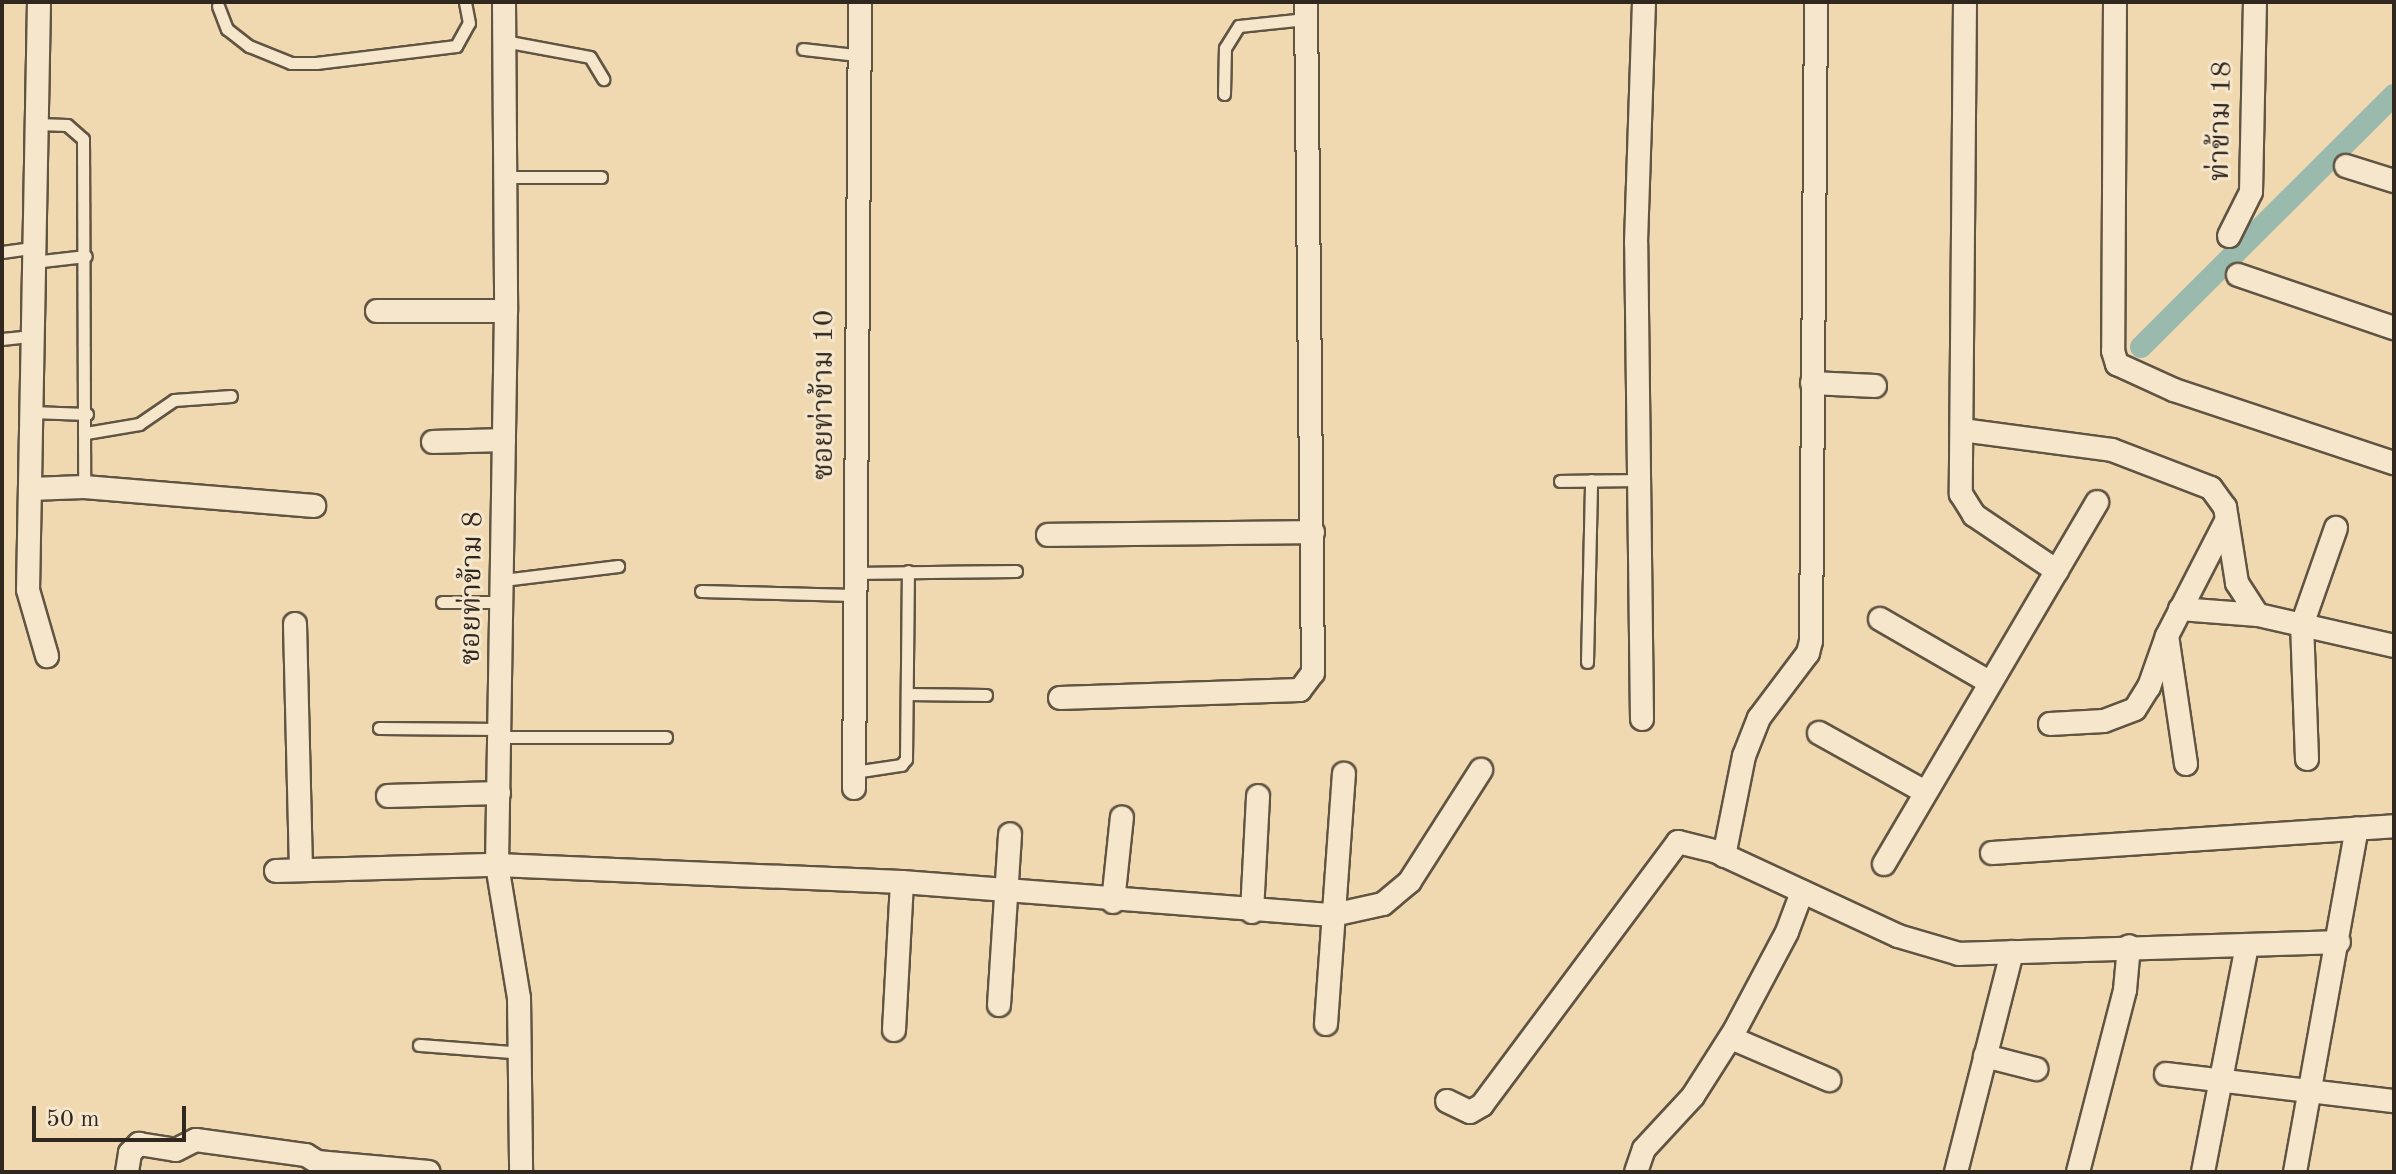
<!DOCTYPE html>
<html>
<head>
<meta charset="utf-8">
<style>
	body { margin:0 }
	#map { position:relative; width:2396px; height:1174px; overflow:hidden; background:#f0d9b1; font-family:"Old Standard TT","Noto Serif Thai",serif }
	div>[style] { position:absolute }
	.canal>* { height:22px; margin:-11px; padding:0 11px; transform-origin:11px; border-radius:11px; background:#9abaae }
	.roads { filter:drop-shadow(2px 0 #605443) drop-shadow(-2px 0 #605443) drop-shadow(0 2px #605443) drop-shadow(0 -2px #605443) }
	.lane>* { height:11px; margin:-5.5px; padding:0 5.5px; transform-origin:5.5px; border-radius:5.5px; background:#f5e6cc }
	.street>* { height:22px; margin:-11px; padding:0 11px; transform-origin:11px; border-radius:11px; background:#f5e6cc }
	span { translate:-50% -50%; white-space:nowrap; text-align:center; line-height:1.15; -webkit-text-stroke:6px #f5e6cc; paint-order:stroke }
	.street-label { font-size:28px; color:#30271e }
	.frame { position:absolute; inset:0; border:4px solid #30271e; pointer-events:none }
	.scale { position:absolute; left:32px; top:1106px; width:154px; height:36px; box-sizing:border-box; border:4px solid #30271e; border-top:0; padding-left:10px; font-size:24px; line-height:28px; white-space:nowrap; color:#30271e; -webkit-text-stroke:6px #f5e6cc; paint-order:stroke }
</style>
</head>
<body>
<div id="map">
	<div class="canal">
		<i style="left:2141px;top:347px;width:357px;rotate:-44.9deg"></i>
	</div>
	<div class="roads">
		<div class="lane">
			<i style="left:218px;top:6px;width:25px;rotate:69deg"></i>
			<i style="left:227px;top:29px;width:28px;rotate:38deg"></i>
			<i style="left:249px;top:46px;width:45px;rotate:22deg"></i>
			<i style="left:291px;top:63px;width:25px"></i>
			<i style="left:316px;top:63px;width:141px;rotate:-6.9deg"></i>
			<i style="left:456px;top:46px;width:26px;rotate:-61deg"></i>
			<i style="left:469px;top:23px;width:21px;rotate:-101deg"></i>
			<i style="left:504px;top:41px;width:87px;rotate:10.5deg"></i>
			<i style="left:590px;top:57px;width:26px;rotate:59deg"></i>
			<i style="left:803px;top:49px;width:53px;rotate:6.5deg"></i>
			<i style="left:1224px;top:94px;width:46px;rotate:-88.8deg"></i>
			<i style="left:1225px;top:48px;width:26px;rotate:-58deg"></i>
			<i style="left:1239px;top:26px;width:67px;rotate:-6deg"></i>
			<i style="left:36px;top:124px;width:31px;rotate:2deg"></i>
			<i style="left:67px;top:125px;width:21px;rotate:41deg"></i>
			<i style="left:83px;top:139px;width:348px;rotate:89.8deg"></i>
			<i style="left:505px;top:177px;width:96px"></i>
			<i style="left:2px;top:252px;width:30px;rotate:-8deg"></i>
			<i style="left:33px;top:262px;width:53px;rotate:-6.5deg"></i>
			<i style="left:2px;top:339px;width:18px;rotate:-6deg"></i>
			<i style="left:31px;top:412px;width:56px;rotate:2deg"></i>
			<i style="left:86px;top:433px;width:54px;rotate:-9.6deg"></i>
			<i style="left:139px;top:424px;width:42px;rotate:-34.4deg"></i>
			<i style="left:174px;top:400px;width:57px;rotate:-4deg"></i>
			<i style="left:1560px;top:481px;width:77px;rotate:-0.7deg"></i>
			<i style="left:854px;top:573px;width:162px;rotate:-0.7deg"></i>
			<i style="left:503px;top:580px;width:116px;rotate:-6.9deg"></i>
			<i style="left:701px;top:591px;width:152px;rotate:1.5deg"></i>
			<i style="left:442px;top:602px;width:60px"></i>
			<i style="left:1587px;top:662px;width:182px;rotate:-88.7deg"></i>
			<i style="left:907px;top:694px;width:79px;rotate:0.7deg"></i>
			<i style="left:379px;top:728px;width:122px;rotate:0.5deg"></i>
			<i style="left:502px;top:737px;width:164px"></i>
			<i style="left:854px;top:772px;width:48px;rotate:-8.5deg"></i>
			<i style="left:901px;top:765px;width:8px;rotate:-50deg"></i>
			<i style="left:906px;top:759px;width:188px;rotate:-89.4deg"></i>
			<i style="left:419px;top:1045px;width:103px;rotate:4.4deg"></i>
		</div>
		<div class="street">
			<i style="left:39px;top:2px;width:588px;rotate:91.07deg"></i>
			<i style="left:28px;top:590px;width:69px;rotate:73.9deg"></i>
			<i style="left:504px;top:2px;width:309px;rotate:89.6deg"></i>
			<i style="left:506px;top:311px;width:554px;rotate:90.93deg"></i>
			<i style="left:497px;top:865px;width:135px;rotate:80.6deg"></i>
			<i style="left:519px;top:998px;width:174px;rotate:89.3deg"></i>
			<i style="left:1965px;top:2px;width:492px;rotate:90.5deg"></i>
			<i style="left:1961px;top:494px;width:25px;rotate:58deg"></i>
			<i style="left:1974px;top:515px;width:100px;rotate:34deg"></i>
			<i style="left:2115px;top:2px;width:349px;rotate:90.3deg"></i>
			<i style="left:2113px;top:351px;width:14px;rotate:73deg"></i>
			<i style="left:2117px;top:364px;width:63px;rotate:24.5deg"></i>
			<i style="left:2174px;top:390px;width:232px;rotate:18.4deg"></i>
			<i style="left:2346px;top:166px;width:50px;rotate:17.4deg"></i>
			<i style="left:2229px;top:236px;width:49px;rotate:-63.4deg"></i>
			<i style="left:2251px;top:192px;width:190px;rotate:-88.8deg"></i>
			<i style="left:2238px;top:275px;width:165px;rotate:18.8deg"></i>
			<i style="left:377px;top:311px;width:129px"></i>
			<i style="left:1812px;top:383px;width:63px;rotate:2.7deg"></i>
			<i style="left:1962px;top:430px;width:151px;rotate:7.6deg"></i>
			<i style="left:2112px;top:450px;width:106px;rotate:21deg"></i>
			<i style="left:2211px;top:488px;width:24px;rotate:54deg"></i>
			<i style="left:2225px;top:507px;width:77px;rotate:81deg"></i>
			<i style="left:2237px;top:583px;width:38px;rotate:57deg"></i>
			<i style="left:433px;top:442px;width:71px;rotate:-1.6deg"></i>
			<i style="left:30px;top:489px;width:54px;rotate:-2.1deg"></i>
			<i style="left:84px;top:487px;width:231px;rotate:4.7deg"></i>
			<i style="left:1048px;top:535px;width:265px;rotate:-0.6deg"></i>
			<i style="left:2180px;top:609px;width:78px;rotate:4.4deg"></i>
			<i style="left:2258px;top:615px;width:139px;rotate:12.8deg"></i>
			<i style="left:1880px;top:619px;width:126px;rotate:30deg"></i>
			<i style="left:295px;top:624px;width:246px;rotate:88.6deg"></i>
			<i style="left:1060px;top:698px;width:240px;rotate:-1.9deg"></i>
			<i style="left:1300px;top:690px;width:21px;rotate:-53deg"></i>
			<i style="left:1313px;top:673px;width:671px;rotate:-90.6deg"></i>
			<i style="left:1642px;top:719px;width:476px;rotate:-90.7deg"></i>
			<i style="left:1636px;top:243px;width:241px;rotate:-88.1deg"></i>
			<i style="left:2050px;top:724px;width:54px;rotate:-3.2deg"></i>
			<i style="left:2104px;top:721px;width:33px;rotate:-21deg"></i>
			<i style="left:2135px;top:709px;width:26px;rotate:-58deg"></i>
			<i style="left:2149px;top:687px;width:54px;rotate:-70.6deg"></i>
			<i style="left:1819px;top:733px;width:121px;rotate:29.1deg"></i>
			<i style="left:2307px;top:759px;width:134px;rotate:-92.1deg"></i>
			<i style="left:2302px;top:625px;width:103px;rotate:-70.7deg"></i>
			<i style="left:2186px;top:764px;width:129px;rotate:-98.4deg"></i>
			<i style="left:2167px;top:636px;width:129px;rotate:-62.8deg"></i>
			<i style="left:854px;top:788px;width:786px;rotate:-89.56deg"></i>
			<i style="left:388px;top:796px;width:111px;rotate:-1.5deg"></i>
			<i style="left:1992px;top:853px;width:403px;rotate:-3.8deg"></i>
			<i style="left:1724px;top:856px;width:102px;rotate:-78.7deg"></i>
			<i style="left:1744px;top:756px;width:41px;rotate:-68.5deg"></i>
			<i style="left:1759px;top:718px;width:81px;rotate:-53deg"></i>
			<i style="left:1808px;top:653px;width:12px;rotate:-76deg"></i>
			<i style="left:1811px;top:641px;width:639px;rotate:-89.55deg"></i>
			<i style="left:1884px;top:864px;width:420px;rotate:-59.5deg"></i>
			<i style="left:276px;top:871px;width:221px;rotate:-1.6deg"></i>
			<i style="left:497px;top:865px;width:405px;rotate:2.4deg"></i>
			<i style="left:902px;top:882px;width:432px;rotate:4.4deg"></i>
			<i style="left:1333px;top:915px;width:51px;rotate:-12.4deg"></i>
			<i style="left:1383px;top:904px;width:35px;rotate:-40deg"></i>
			<i style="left:1410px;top:881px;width:132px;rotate:-57.4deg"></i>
			<i style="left:1113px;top:902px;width:85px;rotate:-84deg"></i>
			<i style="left:1252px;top:912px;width:116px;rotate:-87deg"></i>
			<i style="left:999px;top:1005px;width:171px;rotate:-86.3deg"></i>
			<i style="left:1326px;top:1024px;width:251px;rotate:-85.9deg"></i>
			<i style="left:894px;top:1030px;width:148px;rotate:-86.9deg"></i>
			<i style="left:1731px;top:1038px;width:107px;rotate:23.2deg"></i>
			<i style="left:1985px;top:1056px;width:53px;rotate:14.3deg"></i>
			<i style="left:2166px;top:1074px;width:230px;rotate:6.8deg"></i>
			<i style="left:1447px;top:1101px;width:25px;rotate:26deg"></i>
			<i style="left:1470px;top:1112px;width:14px;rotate:-30deg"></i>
			<i style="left:1482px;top:1105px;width:328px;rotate:-53.3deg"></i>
			<i style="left:1678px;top:842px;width:38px;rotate:14deg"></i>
			<i style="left:1715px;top:851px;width:202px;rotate:24.9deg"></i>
			<i style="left:1898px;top:936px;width:64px;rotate:16.4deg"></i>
			<i style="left:1959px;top:954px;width:380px;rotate:-1.8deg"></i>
			<i style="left:127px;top:1172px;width:19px;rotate:-81deg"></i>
			<i style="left:130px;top:1153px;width:13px;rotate:-45deg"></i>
			<i style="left:139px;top:1144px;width:37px;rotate:9deg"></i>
			<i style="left:176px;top:1150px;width:22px;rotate:-27deg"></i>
			<i style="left:196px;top:1140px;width:111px;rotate:7.8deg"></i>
			<i style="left:306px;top:1155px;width:13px;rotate:32deg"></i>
			<i style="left:317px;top:1162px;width:112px;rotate:5.1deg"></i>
			<i style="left:1636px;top:1172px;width:24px;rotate:-71deg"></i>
			<i style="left:1644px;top:1149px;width:72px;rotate:-47.2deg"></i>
			<i style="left:1693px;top:1096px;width:78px;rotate:-57.5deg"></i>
			<i style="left:1735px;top:1030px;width:111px;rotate:-62deg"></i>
			<i style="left:1787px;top:932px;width:43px;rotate:-69.4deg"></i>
			<i style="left:1956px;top:1172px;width:227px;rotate:-75.7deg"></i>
			<i style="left:2078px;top:1172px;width:188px;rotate:-75.5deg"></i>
			<i style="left:2125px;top:990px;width:44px;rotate:-84.8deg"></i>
			<i style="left:2203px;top:1172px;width:231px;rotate:-79deg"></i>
			<i style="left:2295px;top:1172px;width:349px;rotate:-79.8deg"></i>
		</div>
	</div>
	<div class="street-label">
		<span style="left:2222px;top:121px;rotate:-89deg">ท่าข้าม 18</span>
		<span style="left:825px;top:395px;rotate:-90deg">ซอยท่าข้าม 10</span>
		<span style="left:473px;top:588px;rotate:-89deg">ซอยท่าข้าม 8</span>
	</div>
	<div class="frame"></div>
	<div class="scale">50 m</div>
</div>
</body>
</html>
